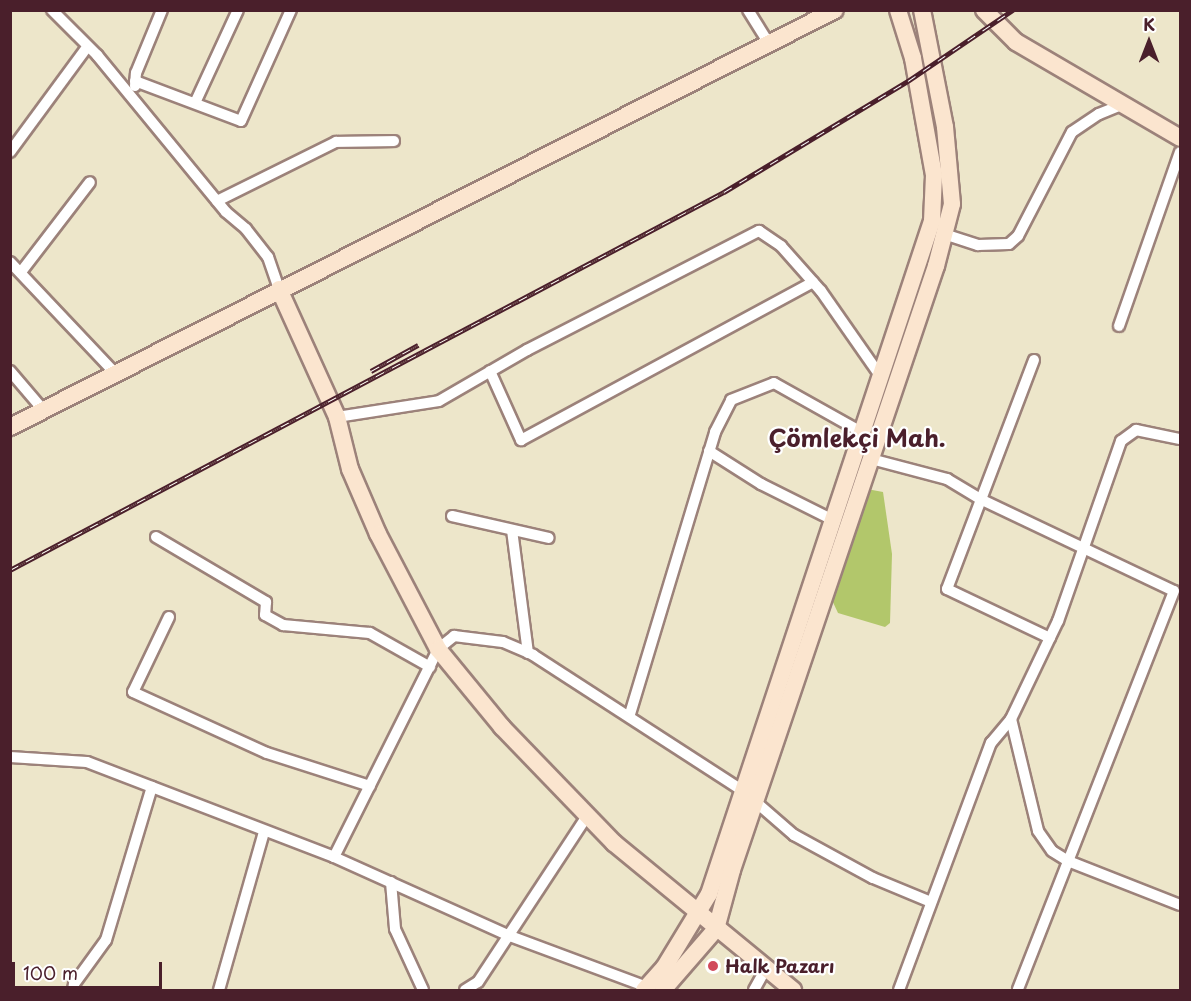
<!DOCTYPE html>
<html>
<head>
<meta charset="utf-8">
<style>
	body { margin:0 }
	#map { position:relative; width:1191px; height:1001px; overflow:hidden; background:#ede6ca; font-family:"Playpen Sans",sans-serif }
	div>[style] { position:absolute }
	.green>* { inset:0; background:#b2c76b }
	.roads { filter:drop-shadow(2px 0 #9c827a) drop-shadow(-2px 0 #9c827a) drop-shadow(0 2px #9c827a) drop-shadow(0 -2px #9c827a) }
	.street>* { height:10px; margin:-5px; padding:0 5px; transform-origin:5px; border-radius:5px; background:#fff }
	.secondary>* { height:16px; margin:-8px; padding:0 8px; transform-origin:8px; border-radius:8px; background:#fbe5cf }
	.rail>* { height:5px; margin-top:-2.5px; transform-origin:0; background:repeating-linear-gradient(90deg,#fff 0 9px,#4a1f2b 0 18px); box-sizing:border-box; border-block:2px solid #4a1f2b }
	.dots>* { width:16px; height:16px; translate:-50% -50%; box-sizing:border-box; border:3px solid #fff; border-radius:50% }
	span { translate:-50% -50%; white-space:nowrap; text-align:center; line-height:1.15; -webkit-text-stroke:4.5px #fff; paint-order:stroke }
	.poi-label { font-size:18px; color:#4a1f2b; font-weight:700 }
	.left { translate:0 -50%; text-align:left }
	.district-label { font-size:24px; color:#4a1f2b; font-weight:700 }
	.frame { position:absolute; inset:0; border:12px solid #4a1f2b; pointer-events:none }
	.north { position:absolute; left:1119px; top:12px; width:60px; height:60px; -webkit-text-stroke:4px #fff; paint-order:stroke; rotate:0deg; font-size:16px; font-weight:700; line-height:24px; text-align:center; color:#4a1f2b }
	.north::after { content:''; display:block; margin:auto; width:21px; height:27px; background:#4a1f2b; clip-path:polygon(50% 0,100% 100%,50% 72%,0 100%) }
	.scale { position:absolute; left:12px; top:962px; width:150px; height:27px; box-sizing:border-box; border:3px solid #4a1f2b; border-top:0; padding-left:8px; font-size:18px; line-height:21px; white-space:nowrap; color:#4a1f2b; -webkit-text-stroke:4px #fff; paint-order:stroke }
</style>
</head>
<body>
<div id="map">
	<div class="green">
		<i style="clip-path:polygon(867px 489px,883px 492px,892px 554px,890px 623px,885px 627px,838px 613px,831px 598px)"></i>
	</div>
	<div class="roads">
		<div class="street">
			<i style="left:52px;top:10px;width:64px;rotate:45deg"></i>
			<i style="left:97px;top:55px;width:203px;rotate:50.6deg"></i>
			<i style="left:226px;top:212px;width:26px;rotate:40deg"></i>
			<i style="left:246px;top:229px;width:36px;rotate:52deg"></i>
			<i style="left:268px;top:257px;width:34px;rotate:71deg"></i>
			<i style="left:748px;top:10px;width:32px;rotate:58deg"></i>
			<i style="left:135px;top:81px;width:113px;rotate:20.7deg"></i>
			<i style="left:241px;top:121px;width:122px;rotate:-65.8deg"></i>
			<i style="left:135px;top:86px;width:13px;rotate:-86deg"></i>
			<i style="left:136px;top:73px;width:68px;rotate:-67.6deg"></i>
			<i style="left:195px;top:103px;width:102px;rotate:-65.2deg"></i>
			<i style="left:10px;top:152px;width:130px;rotate:-53.7deg"></i>
			<i style="left:217px;top:201px;width:133px;rotate:-26.4deg"></i>
			<i style="left:336px;top:142px;width:58px;rotate:-1deg"></i>
			<i style="left:944px;top:234px;width:36px;rotate:18deg"></i>
			<i style="left:978px;top:245px;width:31px;rotate:-2deg"></i>
			<i style="left:1009px;top:244px;width:12px;rotate:-42deg"></i>
			<i style="left:1018px;top:236px;width:117px;rotate:-62.6deg"></i>
			<i style="left:1072px;top:132px;width:32px;rotate:-34deg"></i>
			<i style="left:1099px;top:114px;width:27px;rotate:-22deg"></i>
			<i style="left:10px;top:262px;width:156px;rotate:46.6deg"></i>
			<i style="left:21px;top:272px;width:113px;rotate:-52.5deg"></i>
			<i style="left:1119px;top:326px;width:184px;rotate:-70.7deg"></i>
			<i style="left:1034px;top:360px;width:245px;rotate:110.8deg"></i>
			<i style="left:947px;top:589px;width:114px;rotate:25.4deg"></i>
			<i style="left:10px;top:371px;width:52px;rotate:49.6deg"></i>
			<i style="left:490px;top:371px;width:76px;rotate:65.8deg"></i>
			<i style="left:521px;top:440px;width:332px;rotate:-28.4deg"></i>
			<i style="left:337px;top:417px;width:103px;rotate:-8.9deg"></i>
			<i style="left:439px;top:401px;width:102px;rotate:-30.1deg"></i>
			<i style="left:527px;top:350px;width:261px;rotate:-27.2deg"></i>
			<i style="left:759px;top:231px;width:27px;rotate:34deg"></i>
			<i style="left:781px;top:246px;width:60px;rotate:48.4deg"></i>
			<i style="left:821px;top:291px;width:105px;rotate:55.1deg"></i>
			<i style="left:709px;top:451px;width:62px;rotate:32.4deg"></i>
			<i style="left:761px;top:484px;width:80px;rotate:26.6deg"></i>
			<i style="left:871px;top:459px;width:79px;rotate:14.7deg"></i>
			<i style="left:947px;top:479px;width:41px;rotate:31deg"></i>
			<i style="left:982px;top:500px;width:212px;rotate:25.4deg"></i>
			<i style="left:1174px;top:591px;width:428px;rotate:111.4deg"></i>
			<i style="left:452px;top:516px;width:99px;rotate:12.8deg"></i>
			<i style="left:512px;top:530px;width:124px;rotate:82.6deg"></i>
			<i style="left:156px;top:537px;width:128px;rotate:30.6deg"></i>
			<i style="left:266px;top:602px;width:13px;rotate:94deg"></i>
			<i style="left:265px;top:615px;width:21px;rotate:29deg"></i>
			<i style="left:283px;top:625px;width:87px;rotate:5.3deg"></i>
			<i style="left:370px;top:633px;width:69px;rotate:29.5deg"></i>
			<i style="left:169px;top:617px;width:83px;rotate:115.6deg"></i>
			<i style="left:133px;top:692px;width:147px;rotate:24.5deg"></i>
			<i style="left:267px;top:753px;width:108px;rotate:17.8deg"></i>
			<i style="left:630px;top:714px;width:295px;rotate:-73.2deg"></i>
			<i style="left:715px;top:432px;width:36px;rotate:-63deg"></i>
			<i style="left:731px;top:400px;width:46px;rotate:-21.6deg"></i>
			<i style="left:774px;top:383px;width:102px;rotate:29.3deg"></i>
			<i style="left:1011px;top:719px;width:115px;rotate:76.4deg"></i>
			<i style="left:1038px;top:831px;width:24px;rotate:55deg"></i>
			<i style="left:1052px;top:851px;width:19px;rotate:32deg"></i>
			<i style="left:1068px;top:861px;width:120px;rotate:21.4deg"></i>
			<i style="left:10px;top:757px;width:77px;rotate:3.7deg"></i>
			<i style="left:87px;top:762px;width:265px;rotate:21deg"></i>
			<i style="left:334px;top:857px;width:193px;rotate:24.2deg"></i>
			<i style="left:510px;top:936px;width:146px;rotate:20.4deg"></i>
			<i style="left:334px;top:857px;width:233px;rotate:-63.4deg"></i>
			<i style="left:438px;top:649px;width:21px;rotate:-39deg"></i>
			<i style="left:454px;top:636px;width:49px;rotate:7deg"></i>
			<i style="left:503px;top:642px;width:33px;rotate:23deg"></i>
			<i style="left:533px;top:655px;width:249px;rotate:32.9deg"></i>
			<i style="left:742px;top:790px;width:69px;rotate:40.9deg"></i>
			<i style="left:794px;top:835px;width:90px;rotate:28.6deg"></i>
			<i style="left:873px;top:878px;width:63px;rotate:22.5deg"></i>
			<i style="left:391px;top:882px;width:47px;rotate:85.1deg"></i>
			<i style="left:395px;top:929px;width:67px;rotate:65.3deg"></i>
			<i style="left:73px;top:990px;width:6px;rotate:-81deg"></i>
			<i style="left:74px;top:984px;width:54px;rotate:-54deg"></i>
			<i style="left:106px;top:940px;width:160px;rotate:-73.3deg"></i>
			<i style="left:219px;top:990px;width:164px;rotate:-74.1deg"></i>
			<i style="left:465px;top:990px;width:15px;rotate:-32deg"></i>
			<i style="left:478px;top:982px;width:199px;rotate:-56.7deg"></i>
			<i style="left:754px;top:990px;width:23px;rotate:-61deg"></i>
			<i style="left:899px;top:990px;width:264px;rotate:-69.6deg"></i>
			<i style="left:991px;top:743px;width:31px;rotate:-50deg"></i>
			<i style="left:1011px;top:719px;width:109px;rotate:-64.4deg"></i>
			<i style="left:1058px;top:621px;width:191px;rotate:-70.7deg"></i>
			<i style="left:1121px;top:441px;width:19px;rotate:-36deg"></i>
			<i style="left:1136px;top:430px;width:45px;rotate:11.6deg"></i>
		</div>
		<div class="secondary">
			<i style="left:984px;top:10px;width:45px;rotate:45deg"></i>
			<i style="left:1016px;top:42px;width:190px;rotate:30.3deg"></i>
			<i style="left:279px;top:289px;width:141px;rotate:65.6deg"></i>
			<i style="left:337px;top:417px;width:54px;rotate:76deg"></i>
			<i style="left:350px;top:469px;width:71px;rotate:66.7deg"></i>
			<i style="left:378px;top:534px;width:130px;rotate:62.4deg"></i>
			<i style="left:438px;top:649px;width:101px;rotate:50.6deg"></i>
			<i style="left:502px;top:727px;width:161px;rotate:46deg"></i>
			<i style="left:614px;top:843px;width:232px;rotate:39.4deg"></i>
			<i style="left:10px;top:427px;width:924px;rotate:-26.81deg"></i>
			<i style="left:644px;top:990px;width:30px;rotate:-48deg"></i>
			<i style="left:664px;top:968px;width:87px;rotate:-58.7deg"></i>
			<i style="left:709px;top:894px;width:709px;rotate:-71.67deg"></i>
			<i style="left:932px;top:221px;width:46px;rotate:-87.5deg"></i>
			<i style="left:934px;top:175px;width:119px;rotate:-100.2deg"></i>
			<i style="left:913px;top:58px;width:50px;rotate:-107.4deg"></i>
			<i style="left:663px;top:990px;width:81px;rotate:-49deg"></i>
			<i style="left:716px;top:929px;width:61px;rotate:-74.8deg"></i>
			<i style="left:732px;top:870px;width:638px;rotate:-71.34deg"></i>
			<i style="left:936px;top:266px;width:64px;rotate:-75.5deg"></i>
			<i style="left:952px;top:204px;width:77px;rotate:-95.2deg"></i>
			<i style="left:945px;top:127px;width:119px;rotate:-101.1deg"></i>
		</div>
	</div>
	<div class="rail">
		<i style="left:371px;top:371px;width:54px;rotate:-29deg"></i>
		<i style="left:10px;top:570px;width:808px;rotate:-27.9deg"></i>
		<i style="left:724px;top:192px;width:215px;rotate:-31.1deg"></i>
		<i style="left:908px;top:81px;width:127px;rotate:-34.1deg"></i>
	</div>
	<div class="dots">
		<i style="left:713px;top:966px;background:#d1495b"></i>
	</div>
	<div class="poi-label">
		<span class="left" style="left:725px;top:966px">Halk Pazarı</span>
	</div>
	<div class="district-label">
		<span style="left:857px;top:438px">Çömlekçi Mah.</span>
	</div>
	<div class="frame"></div>
	<div class="north">K</div>
	<div class="scale">100 m</div>
</div>
</body>
</html>
